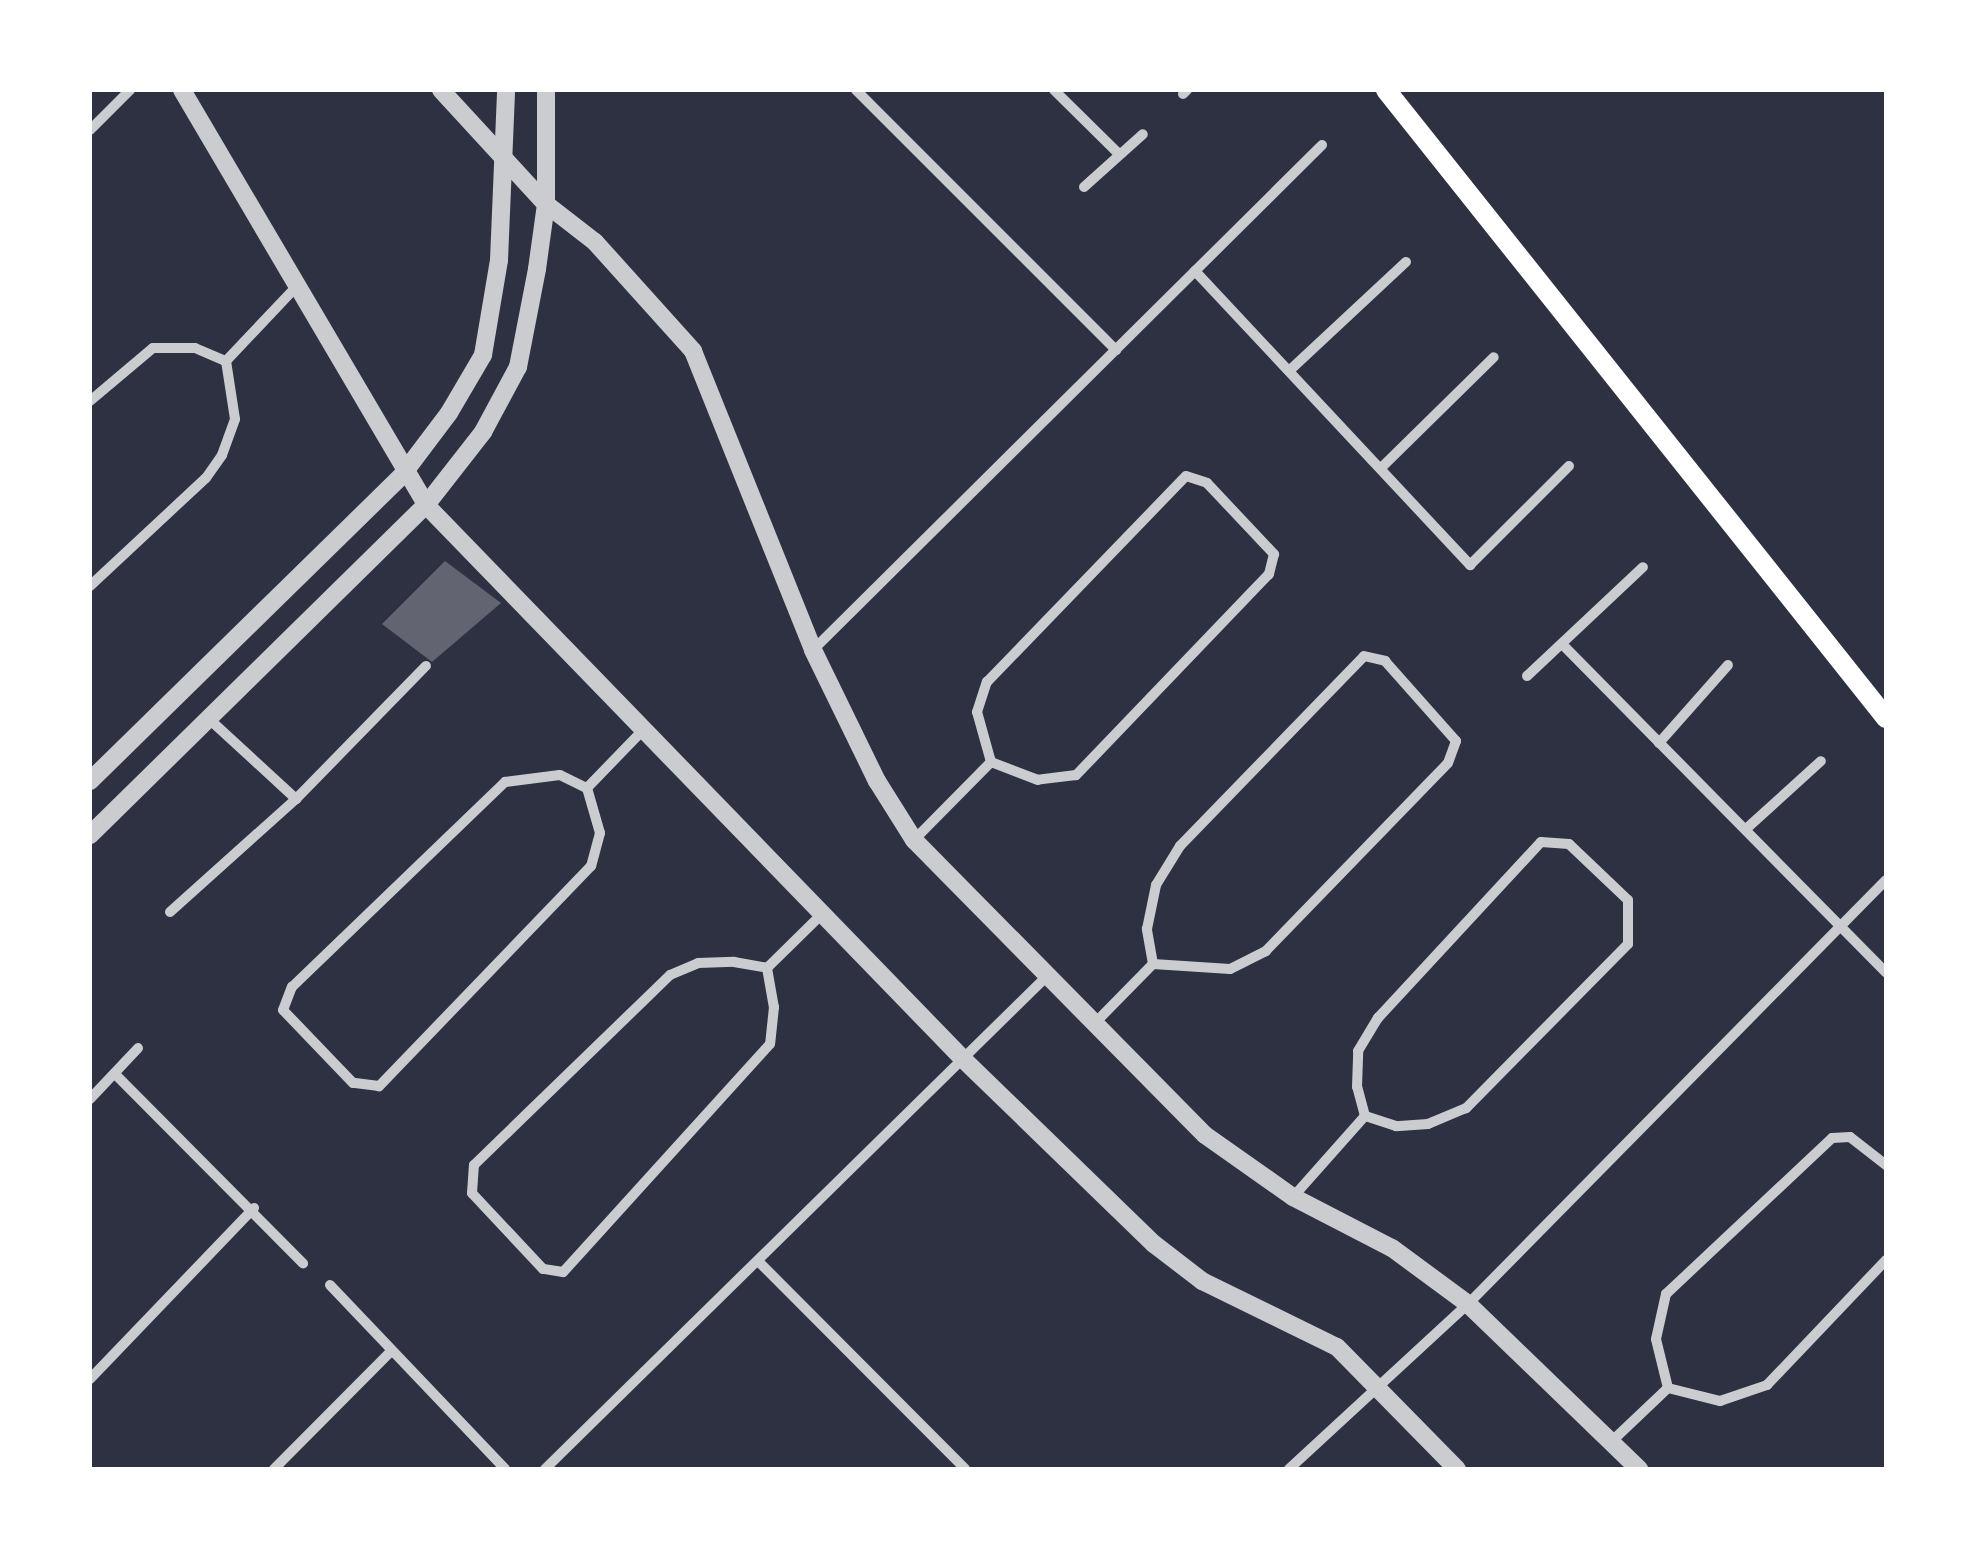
<!DOCTYPE html>
<html>
<head>
<meta charset="utf-8">
<style>
	body { margin:0 }
	#map { position:relative; width:1976px; height:1559px; overflow:hidden; background:#2d3142; font-family:"Open Sans",sans-serif }
	div>[style] { position:absolute }
	.building>* { inset:0; background:#626471 }
	.minor>* { height:10px; margin:-5px; padding:0 5px; transform-origin:5px; border-radius:5px; background:#caccd0 }
	.tertiary>* { height:18px; margin:-9px; padding:0 9px; transform-origin:9px; border-radius:9px; background:#caccd0 }
	.secondary>* { height:20px; margin:-10px; padding:0 10px; transform-origin:10px; border-radius:10px; background:#fff }
	span { translate:-50% -50%; white-space:nowrap; text-align:center; line-height:1.15; -webkit-text-stroke:9px #fff; paint-order:stroke }
	.frame { position:absolute; inset:0; border:92px solid #fff; pointer-events:none }
</style>
</head>
<body>
<div id="map">
	<div class="building">
		<i style="clip-path:polygon(445px 561px,501px 603px,432px 662px,382px 624px)"></i>
	</div>
	<div class="minor">
		<i style="left:856px;top:90px;width:368px;rotate:45deg"></i>
		<i style="left:1054px;top:90px;width:91px;rotate:44.6deg"></i>
		<i style="left:1183px;top:94px;width:6px;rotate:-45deg"></i>
		<i style="left:90px;top:130px;width:57px;rotate:-45deg"></i>
		<i style="left:1084px;top:187px;width:79px;rotate:-41.9deg"></i>
		<i style="left:1195px;top:271px;width:403px;rotate:46.9deg"></i>
		<i style="left:1470px;top:565px;width:140px;rotate:-45deg"></i>
		<i style="left:226px;top:361px;width:100px;rotate:-46.6deg"></i>
		<i style="left:1289px;top:371px;width:160px;rotate:-43deg"></i>
		<i style="left:90px;top:401px;width:82px;rotate:-40.1deg"></i>
		<i style="left:153px;top:348px;width:42px"></i>
		<i style="left:195px;top:348px;width:34px;rotate:23deg"></i>
		<i style="left:1381px;top:468px;width:158px;rotate:-44.5deg"></i>
		<i style="left:1186px;top:476px;width:22px;rotate:18deg"></i>
		<i style="left:1207px;top:483px;width:98px;rotate:46.7deg"></i>
		<i style="left:1274px;top:554px;width:21px;rotate:104deg"></i>
		<i style="left:1269px;top:574px;width:279px;rotate:133.8deg"></i>
		<i style="left:1076px;top:775px;width:38px;rotate:173deg"></i>
		<i style="left:1038px;top:780px;width:50px;rotate:-159deg"></i>
		<i style="left:991px;top:762px;width:52px;rotate:-105.6deg"></i>
		<i style="left:977px;top:712px;width:32px;rotate:-72deg"></i>
		<i style="left:987px;top:682px;width:286px;rotate:-46deg"></i>
		<i style="left:90px;top:586px;width:158px;rotate:-43deg"></i>
		<i style="left:206px;top:478px;width:28px;rotate:-55deg"></i>
		<i style="left:222px;top:455px;width:38px;rotate:-70deg"></i>
		<i style="left:235px;top:419px;width:59px;rotate:-98.8deg"></i>
		<i style="left:1563px;top:645px;width:460px;rotate:45.4deg"></i>
		<i style="left:813px;top:650px;width:717px;rotate:-44.77deg"></i>
		<i style="left:1364px;top:656px;width:22px;rotate:13deg"></i>
		<i style="left:1385px;top:661px;width:107px;rotate:48.4deg"></i>
		<i style="left:1456px;top:741px;width:23px;rotate:110deg"></i>
		<i style="left:1448px;top:763px;width:262px;rotate:134.1deg"></i>
		<i style="left:1266px;top:951px;width:40px;rotate:153.4deg"></i>
		<i style="left:1230px;top:969px;width:77px;rotate:-176.3deg"></i>
		<i style="left:1153px;top:964px;width:36px;rotate:-100deg"></i>
		<i style="left:1147px;top:929px;width:45px;rotate:-78.4deg"></i>
		<i style="left:1156px;top:885px;width:46px;rotate:-58.4deg"></i>
		<i style="left:1180px;top:846px;width:264px;rotate:-45.9deg"></i>
		<i style="left:1527px;top:676px;width:159px;rotate:-43.2deg"></i>
		<i style="left:208px;top:718px;width:120px;rotate:42.6deg"></i>
		<i style="left:1659px;top:743px;width:104px;rotate:-48.5deg"></i>
		<i style="left:560px;top:775px;width:30px;rotate:26deg"></i>
		<i style="left:587px;top:788px;width:47px;rotate:73.9deg"></i>
		<i style="left:600px;top:833px;width:34px;rotate:105deg"></i>
		<i style="left:591px;top:866px;width:306px;rotate:133.9deg"></i>
		<i style="left:379px;top:1086px;width:26px;rotate:-173deg"></i>
		<i style="left:353px;top:1083px;width:101px;rotate:-133.8deg"></i>
		<i style="left:283px;top:1010px;width:25px;rotate:-69deg"></i>
		<i style="left:292px;top:987px;width:296px;rotate:-43.9deg"></i>
		<i style="left:505px;top:782px;width:55px;rotate:-7.3deg"></i>
		<i style="left:587px;top:788px;width:79px;rotate:-46deg"></i>
		<i style="left:1746px;top:829px;width:101px;rotate:-42.2deg"></i>
		<i style="left:914px;top:840px;width:110px;rotate:-45.4deg"></i>
		<i style="left:1541px;top:842px;width:28px;rotate:4deg"></i>
		<i style="left:1569px;top:844px;width:81px;rotate:43.5deg"></i>
		<i style="left:1628px;top:900px;width:44px;rotate:90deg"></i>
		<i style="left:1628px;top:944px;width:231px;rotate:134.6deg"></i>
		<i style="left:1466px;top:1108px;width:41px;rotate:157.2deg"></i>
		<i style="left:1428px;top:1124px;width:32px;rotate:176deg"></i>
		<i style="left:1396px;top:1126px;width:33px;rotate:-162deg"></i>
		<i style="left:1365px;top:1116px;width:30px;rotate:-105deg"></i>
		<i style="left:1357px;top:1087px;width:36px;rotate:-88deg"></i>
		<i style="left:1358px;top:1051px;width:39px;rotate:-59deg"></i>
		<i style="left:1378px;top:1018px;width:240px;rotate:-47.2deg"></i>
		<i style="left:170px;top:912px;width:169px;rotate:-41.9deg"></i>
		<i style="left:296px;top:799px;width:186px;rotate:-45.7deg"></i>
		<i style="left:734px;top:962px;width:34px;rotate:10deg"></i>
		<i style="left:767px;top:968px;width:40px;rotate:80deg"></i>
		<i style="left:774px;top:1007px;width:37px;rotate:96deg"></i>
		<i style="left:770px;top:1044px;width:308px;rotate:132.2deg"></i>
		<i style="left:563px;top:1272px;width:20px;rotate:-171deg"></i>
		<i style="left:543px;top:1269px;width:104px;rotate:-133.1deg"></i>
		<i style="left:472px;top:1193px;width:28px;rotate:-86deg"></i>
		<i style="left:474px;top:1165px;width:273px;rotate:-44.1deg"></i>
		<i style="left:670px;top:975px;width:30px;rotate:-23deg"></i>
		<i style="left:698px;top:963px;width:36px;rotate:-2deg"></i>
		<i style="left:767px;top:968px;width:78px;rotate:-44.5deg"></i>
		<i style="left:1094px;top:1024px;width:84px;rotate:-45.5deg"></i>
		<i style="left:115px;top:1074px;width:267px;rotate:45.2deg"></i>
		<i style="left:90px;top:1099px;width:70px;rotate:-46.7deg"></i>
		<i style="left:1293px;top:1197px;width:108px;rotate:-48.4deg"></i>
		<i style="left:758px;top:1261px;width:293px;rotate:45.1deg"></i>
		<i style="left:330px;top:1285px;width:254px;rotate:46.4deg"></i>
		<i style="left:90px;top:1379px;width:237px;rotate:-46.2deg"></i>
		<i style="left:1668px;top:1388px;width:50px;rotate:-103.8deg"></i>
		<i style="left:1656px;top:1339px;width:46px;rotate:-77.5deg"></i>
		<i style="left:1666px;top:1294px;width:228px;rotate:-43.2deg"></i>
		<i style="left:1832px;top:1138px;width:18px;rotate:-3deg"></i>
		<i style="left:1850px;top:1137px;width:46px;rotate:37.9deg"></i>
		<i style="left:1668px;top:1388px;width:54px;rotate:14deg"></i>
		<i style="left:1720px;top:1401px;width:50px;rotate:-18.8deg"></i>
		<i style="left:1767px;top:1385px;width:173px;rotate:-46.4deg"></i>
		<i style="left:1611px;top:1442px;width:79px;rotate:-43.5deg"></i>
		<i style="left:274px;top:1469px;width:165px;rotate:-45.2deg"></i>
		<i style="left:545px;top:1469px;width:701px;rotate:-44.48deg"></i>
		<i style="left:1289px;top:1469px;width:243px;rotate:-42.7deg"></i>
		<i style="left:1468px;top:1304px;width:595px;rotate:-45.41deg"></i>
	</div>
	<div class="tertiary">
		<i style="left:182px;top:90px;width:481px;rotate:59.5deg"></i>
		<i style="left:426px;top:505px;width:773px;rotate:45.89deg"></i>
		<i style="left:964px;top:1060px;width:264px;rotate:44.1deg"></i>
		<i style="left:1154px;top:1244px;width:61px;rotate:37.6deg"></i>
		<i style="left:1202px;top:1281px;width:150px;rotate:26.1deg"></i>
		<i style="left:1337px;top:1347px;width:171px;rotate:45.5deg"></i>
		<i style="left:441px;top:90px;width:155px;rotate:47.4deg"></i>
		<i style="left:546px;top:204px;width:62px;rotate:37.8deg"></i>
		<i style="left:595px;top:242px;width:147px;rotate:48deg"></i>
		<i style="left:693px;top:351px;width:322px;rotate:68.1deg"></i>
		<i style="left:813px;top:650px;width:146px;rotate:64deg"></i>
		<i style="left:877px;top:781px;width:70px;rotate:57.9deg"></i>
		<i style="left:914px;top:840px;width:414px;rotate:45.4deg"></i>
		<i style="left:1205px;top:1135px;width:108px;rotate:35.2deg"></i>
		<i style="left:1293px;top:1197px;width:111px;rotate:27.3deg"></i>
		<i style="left:1392px;top:1248px;width:94px;rotate:36.4deg"></i>
		<i style="left:1468px;top:1304px;width:238px;rotate:44deg"></i>
		<i style="left:90px;top:781px;width:438px;rotate:-44.4deg"></i>
		<i style="left:403px;top:474px;width:76px;rotate:-53deg"></i>
		<i style="left:449px;top:413px;width:67px;rotate:-59.6deg"></i>
		<i style="left:483px;top:355px;width:96px;rotate:-80.4deg"></i>
		<i style="left:499px;top:260px;width:170px;rotate:-87.6deg"></i>
		<i style="left:90px;top:835px;width:471px;rotate:-44.5deg"></i>
		<i style="left:426px;top:505px;width:93px;rotate:-52deg"></i>
		<i style="left:483px;top:432px;width:74px;rotate:-61.7deg"></i>
		<i style="left:518px;top:367px;width:100px;rotate:-79deg"></i>
		<i style="left:537px;top:269px;width:66px;rotate:-82.1deg"></i>
		<i style="left:546px;top:204px;width:114px;rotate:-90deg"></i>
	</div>
	<div class="secondary">
		<i style="left:1386px;top:90px;width:803px;rotate:51.47deg"></i>
	</div>
	<div class="frame"></div>
</div>
</body>
</html>
